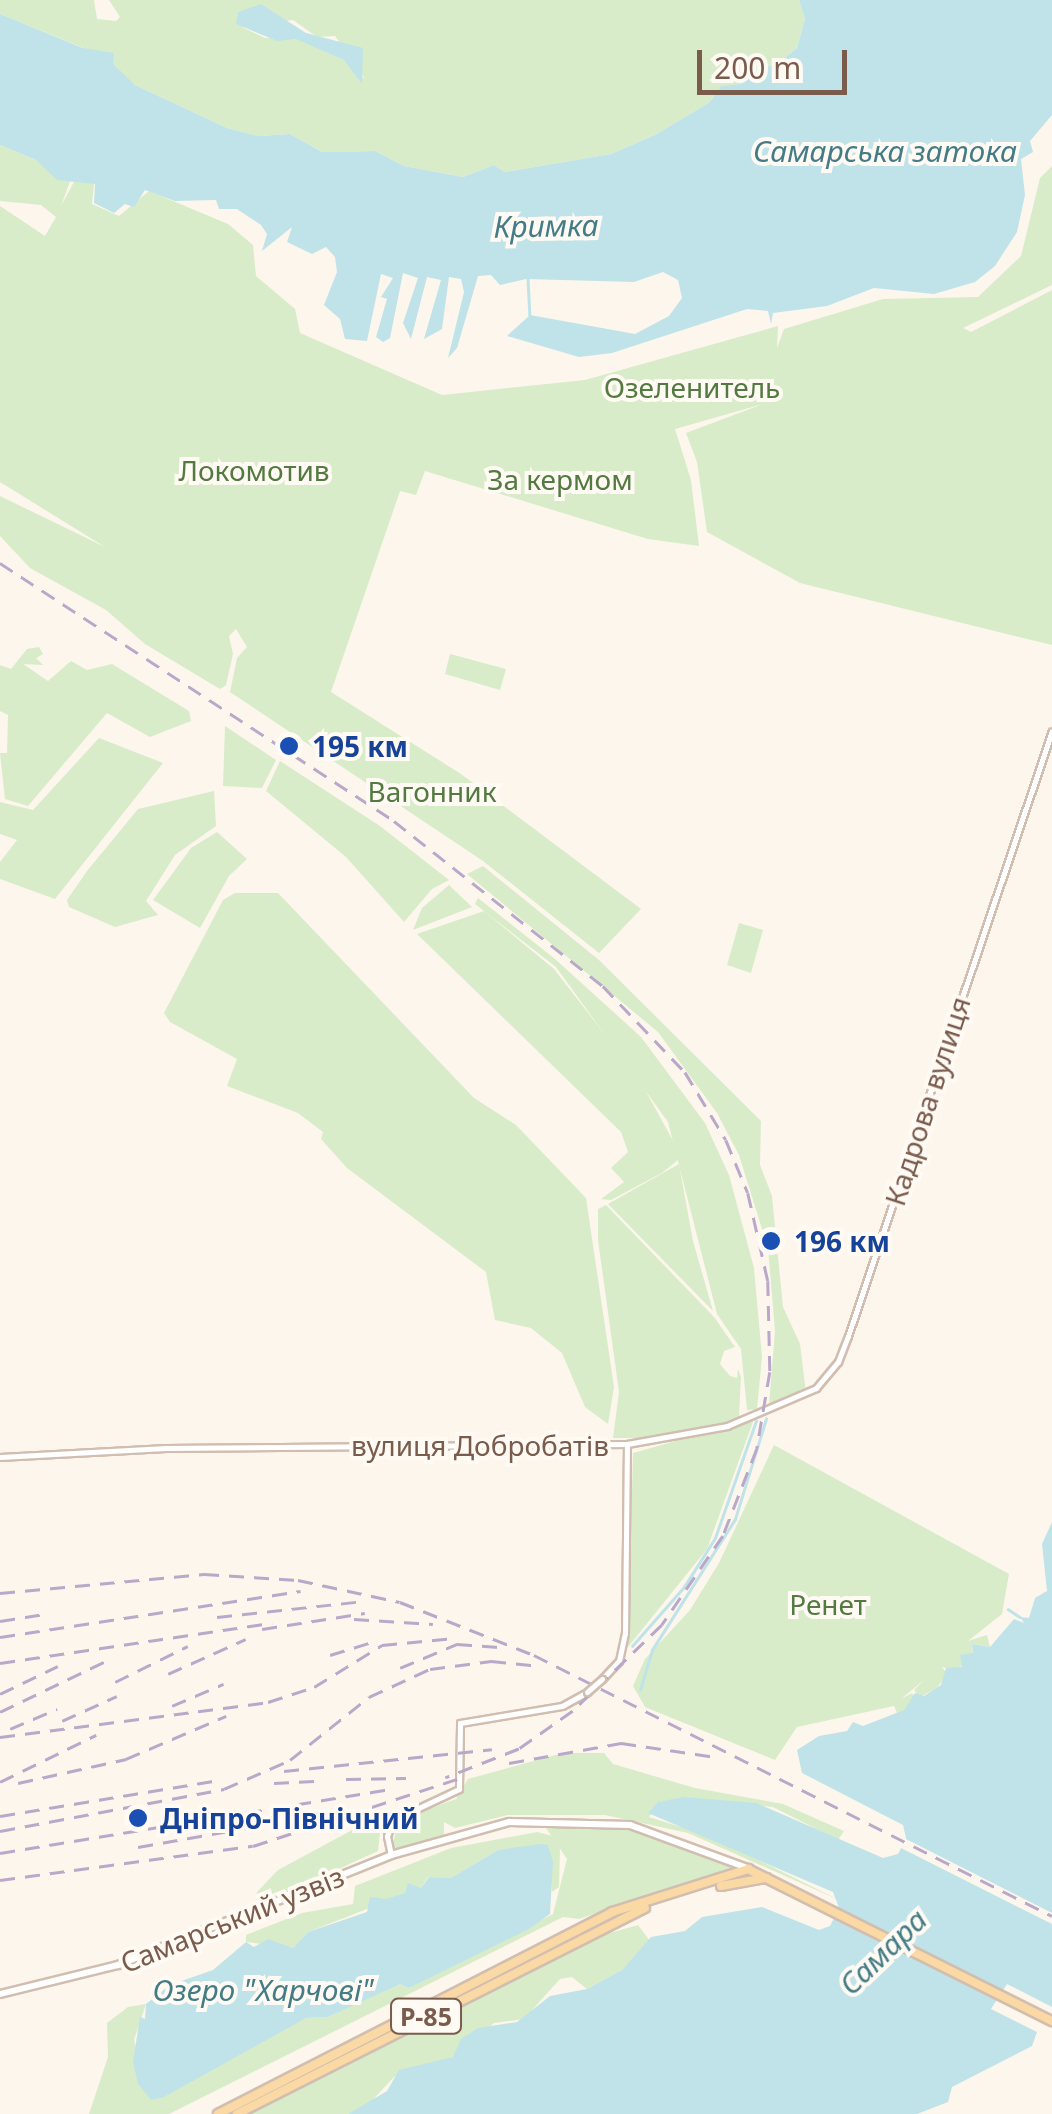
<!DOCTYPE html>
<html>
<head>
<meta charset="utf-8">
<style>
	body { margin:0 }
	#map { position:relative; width:1052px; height:2114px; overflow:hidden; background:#fdf6ec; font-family:"Noto Sans",sans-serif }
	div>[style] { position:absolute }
	.green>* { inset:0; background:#d8ecc9 }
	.water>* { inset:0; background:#bfe3e8 }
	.pier>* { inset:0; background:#fdf6ec }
	.stream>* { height:2.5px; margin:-1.25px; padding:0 1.25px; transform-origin:1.25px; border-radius:1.25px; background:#bfe3e8 }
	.roads { filter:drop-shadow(2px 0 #d1beb0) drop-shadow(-2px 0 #d1beb0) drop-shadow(0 2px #d1beb0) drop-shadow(0 -2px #d1beb0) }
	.tertiary>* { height:5px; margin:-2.5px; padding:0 2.5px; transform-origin:2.5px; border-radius:2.5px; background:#fff }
	.secondary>* { height:6px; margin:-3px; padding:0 3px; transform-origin:3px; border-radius:3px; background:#fff }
	.primary>* { height:8px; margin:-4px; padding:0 4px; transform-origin:4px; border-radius:4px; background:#fbd9a5 }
	.rail>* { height:2.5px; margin-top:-1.25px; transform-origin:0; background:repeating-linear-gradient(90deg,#b9a8c9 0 15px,transparent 0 25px) }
	.bridges { filter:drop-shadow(2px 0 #d1beb0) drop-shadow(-2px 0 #d1beb0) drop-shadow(0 2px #d1beb0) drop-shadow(0 -2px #d1beb0) }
	.tertiary-bridge>* { height:5px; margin:-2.5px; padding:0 2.5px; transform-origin:2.5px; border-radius:2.5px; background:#fff }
	.dots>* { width:28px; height:28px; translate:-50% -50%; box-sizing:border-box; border:5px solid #fffaf3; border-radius:50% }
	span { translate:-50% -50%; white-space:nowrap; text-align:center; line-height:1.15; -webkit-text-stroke:8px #fffaf3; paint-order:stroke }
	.shield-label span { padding:2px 8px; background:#fffaf3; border:2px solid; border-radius:8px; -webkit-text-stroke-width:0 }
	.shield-label { font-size:25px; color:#7a5c4d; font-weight:700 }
	.park-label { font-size:28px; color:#537a41 }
	.transit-label { font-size:28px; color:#164399; font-weight:700 }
	.left { translate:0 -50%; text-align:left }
	.street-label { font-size:28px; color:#7a5c4d }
	.water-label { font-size:30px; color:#437c86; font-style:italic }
	.scale { position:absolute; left:697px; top:50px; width:150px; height:45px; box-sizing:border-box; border:5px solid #7a5c4d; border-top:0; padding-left:12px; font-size:30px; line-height:35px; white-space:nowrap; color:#7a5c4d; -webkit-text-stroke:8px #fffaf3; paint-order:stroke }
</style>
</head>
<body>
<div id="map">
	<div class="green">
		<i style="clip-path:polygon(evenodd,0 0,94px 0,97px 19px,116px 21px,120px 17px,109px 0,799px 0,805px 19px,797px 48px,776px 65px,750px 70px,742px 85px,721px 86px,710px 102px,655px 135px,611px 154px,505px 172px,494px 165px,463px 177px,404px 166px,375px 151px,322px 152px,290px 134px,258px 136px,227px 128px,135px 85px,84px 48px,0 14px,0 0,293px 20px,317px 37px,335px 36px,365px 79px,344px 60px,296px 38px,265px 38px,242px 27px,293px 20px)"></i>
		<i style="clip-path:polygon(0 145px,36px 160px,60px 180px,72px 176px,61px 206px,76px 178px,94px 184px,92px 204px,119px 216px,149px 191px,228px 224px,253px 245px,256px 276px,295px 309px,300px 333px,442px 395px,585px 380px,778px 326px,777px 348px,784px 329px,883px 299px,978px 297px,1021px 256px,1040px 178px,1052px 166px,1052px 285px,963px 328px,971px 332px,1052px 290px,1052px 645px,800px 583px,707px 532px,697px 462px,686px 433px,763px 404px,675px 429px,691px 480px,699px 546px,648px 539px,425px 471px,416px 495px,400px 491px,331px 692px,461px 774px,641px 909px,599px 953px,483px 861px,230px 692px,237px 658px,247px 647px,236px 629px,229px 636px,233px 654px,226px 685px,220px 689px,145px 644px,106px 610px,30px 568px,0 536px,0 496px,105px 547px,0 482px,0 206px,45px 236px,56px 217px,41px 205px,0 201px)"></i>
		<i style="clip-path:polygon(39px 647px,43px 654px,36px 658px,43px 665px,23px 664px,48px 681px,71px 661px,87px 670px,112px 664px,189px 711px,191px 721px,150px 737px,107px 713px,28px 806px,5px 799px,0 753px,7px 753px,8px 715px,0 711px,0 665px,11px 669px,27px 649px)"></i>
		<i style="clip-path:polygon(450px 654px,506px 669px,500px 690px,445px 674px)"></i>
		<i style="clip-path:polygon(225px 726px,276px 760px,262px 788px,223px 786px)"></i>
		<i style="clip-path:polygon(99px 738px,163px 763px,55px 899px,0 879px,0 862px,17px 840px,0 834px,0 802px,33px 810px)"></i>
		<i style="clip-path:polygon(280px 761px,380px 826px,449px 880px,432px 889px,404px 922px,346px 857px,266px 791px)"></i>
		<i style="clip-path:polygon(214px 791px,216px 826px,175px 855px,146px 901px,158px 915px,115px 927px,69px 907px,67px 900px,87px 871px,138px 809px)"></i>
		<i style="clip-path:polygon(217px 832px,247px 859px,229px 876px,200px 928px,153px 900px,191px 848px)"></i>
		<i style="clip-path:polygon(483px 866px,599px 960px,761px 1121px,760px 1165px,772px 1196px,783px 1307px,800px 1344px,806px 1393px,769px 1405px,775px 1331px,768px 1248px,739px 1155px,717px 1113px,658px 1032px,467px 874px)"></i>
		<i style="clip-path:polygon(449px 885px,472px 907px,413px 930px,422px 908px)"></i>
		<i style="clip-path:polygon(235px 893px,278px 893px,474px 1098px,516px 1125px,586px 1198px,614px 1387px,608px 1424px,585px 1407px,562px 1353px,531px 1328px,495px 1320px,486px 1272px,347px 1168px,321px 1139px,323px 1132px,298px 1113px,227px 1086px,237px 1059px,170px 1022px,164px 1013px,223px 900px)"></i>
		<i style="clip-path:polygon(478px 898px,555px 959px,641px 1037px,705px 1123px,729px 1175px,754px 1268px,762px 1357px,757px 1409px,747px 1410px,741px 1349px,717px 1314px,668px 1122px,556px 967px,475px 904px)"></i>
		<i style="clip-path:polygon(484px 911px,554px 969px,638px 1077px,677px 1148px,678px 1160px,662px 1173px,611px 1200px,601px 1199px,624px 1182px,611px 1168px,628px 1152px,621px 1132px,417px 934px)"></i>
		<i style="clip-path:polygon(739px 923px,763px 930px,751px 973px,727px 965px)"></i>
		<i style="clip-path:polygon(679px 1164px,693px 1241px,713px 1311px,608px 1204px)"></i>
		<i style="clip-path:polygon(606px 1205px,714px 1317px,735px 1347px,724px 1351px,720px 1364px,730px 1376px,737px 1378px,738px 1369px,741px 1377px,739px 1417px,733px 1422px,662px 1438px,613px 1438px,619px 1392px,598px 1240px,598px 1209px)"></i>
		<i style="clip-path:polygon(754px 1419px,707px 1549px,628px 1647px,633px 1453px)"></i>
		<i style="clip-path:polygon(774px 1445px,1009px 1574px,1002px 1614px,968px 1641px,987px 1635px,990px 1647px,972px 1644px,973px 1654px,957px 1671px,942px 1667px,947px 1674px,937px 1688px,920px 1697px,914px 1690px,924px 1680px,901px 1699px,912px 1693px,916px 1699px,904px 1710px,897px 1713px,894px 1706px,797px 1727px,775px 1760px,645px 1707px,633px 1686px,645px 1659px,690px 1610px,719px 1563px)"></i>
		<i style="clip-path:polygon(563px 1753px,604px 1753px,613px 1764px,695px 1788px,783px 1804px,844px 1831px,838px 1840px,773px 1807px,715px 1800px,661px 1801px,649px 1817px,710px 1836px,839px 1900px,688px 1833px,605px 1815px,508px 1815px,455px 1828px,444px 1822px,444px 1835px,400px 1850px,392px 1846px,399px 1820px,456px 1799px,468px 1779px)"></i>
		<i style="clip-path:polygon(382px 1814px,378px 1851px,255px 1907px,257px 1892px,278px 1870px)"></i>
		<i style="clip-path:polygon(542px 1822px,640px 1830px,736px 1868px,579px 1919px,563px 1917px,169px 2114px,89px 2114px,108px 2057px,107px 2023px,128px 2007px,146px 2004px,134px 2040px,152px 2100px,255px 2041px,306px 2018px,329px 2017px,373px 1993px,400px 1984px,409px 1988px,553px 1914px,567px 1859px)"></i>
		<i style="clip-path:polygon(537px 1832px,553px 1836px,560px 1848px,559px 1887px,552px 1892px,548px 1845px,498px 1850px,451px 1878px,428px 1877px,421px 1888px,308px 1932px,293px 1948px,246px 1942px,246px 1935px,302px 1913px,353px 1904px,355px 1886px,451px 1848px)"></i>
		<i style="clip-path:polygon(638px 1925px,650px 1941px,622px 1970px,587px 1989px,572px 1977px,560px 1979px,524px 2019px,494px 2023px,453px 2057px,394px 2077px,366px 2107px,348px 2114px,250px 2114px,603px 1935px)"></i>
	</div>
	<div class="water">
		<i style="clip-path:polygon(799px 0,1052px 0,1052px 115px,1030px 141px,1033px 152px,1021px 159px,1025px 195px,1017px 232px,995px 266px,975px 282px,934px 294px,874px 288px,827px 306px,773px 313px,771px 324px,768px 311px,747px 309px,612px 353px,579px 357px,507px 336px,530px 315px,635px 334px,669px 316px,682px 298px,678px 280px,663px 272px,634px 282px,526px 279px,500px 285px,491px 275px,478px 276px,457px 348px,448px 358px,464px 292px,461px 279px,449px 277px,442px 329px,424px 339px,441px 280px,427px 277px,411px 339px,403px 323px,418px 278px,403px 273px,390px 338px,383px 342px,376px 337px,387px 299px,381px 297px,393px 278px,381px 274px,367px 341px,345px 339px,340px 319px,324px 305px,337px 272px,335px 257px,326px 247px,312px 254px,287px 242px,292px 227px,262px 251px,267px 234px,261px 225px,237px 209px,219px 209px,216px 200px,175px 201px,145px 190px,134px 207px,125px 204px,114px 213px,94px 203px,95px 184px,57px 180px,36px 160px,0 145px,0 14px,83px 48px,114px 53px,113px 64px,135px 85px,227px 128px,258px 136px,290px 134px,322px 152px,375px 151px,404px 166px,463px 177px,494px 165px,505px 172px,611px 154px,655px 135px,710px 102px,721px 86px,742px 84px,749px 70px,776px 65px,797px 48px,805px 19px)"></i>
		<i style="clip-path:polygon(261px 4px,306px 33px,363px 48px,362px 84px,344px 60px,296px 39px,277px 41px,236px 24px,238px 12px)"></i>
		<i style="clip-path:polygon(1052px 1522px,1052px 2007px,1007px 1984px,991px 2009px,1037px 2032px,1032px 2046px,952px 2087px,948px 2102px,917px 2114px,348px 2114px,387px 2091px,399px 2070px,453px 2057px,461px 2039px,478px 2028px,517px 2022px,550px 1996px,587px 1989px,622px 1970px,651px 1937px,685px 1931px,702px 1917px,762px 1907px,819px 1930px,830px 1926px,839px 1908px,833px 1892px,648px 1813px,658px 1802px,684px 1797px,756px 1803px,883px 1858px,898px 1854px,906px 1838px,903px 1825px,802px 1773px,797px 1750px,819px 1736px,847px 1731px,853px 1722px,863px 1726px,904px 1710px,915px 1693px,924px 1696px,941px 1685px,946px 1668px,962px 1667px,960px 1655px,973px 1653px,972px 1644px,990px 1647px,1014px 1619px,1024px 1623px,1020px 1617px,1029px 1618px,1035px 1598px,1047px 1591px,1042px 1544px)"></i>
		<i style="clip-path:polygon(541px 1844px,548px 1845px,553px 1862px,550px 1914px,529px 1929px,409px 1988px,400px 1984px,328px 2017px,306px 2018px,164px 2097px,151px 2100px,138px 2084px,133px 2062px,140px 2017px,145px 2019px,146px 2004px,170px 1985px,213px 1970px,246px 1942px,254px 1947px,268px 1939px,293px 1948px,308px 1932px,367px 1912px,370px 1897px,386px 1899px,405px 1893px,408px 1883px,421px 1888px,429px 1877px,451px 1878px,498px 1850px)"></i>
	</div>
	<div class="pier">
		<i style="clip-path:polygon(902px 1837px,1052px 1913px,1052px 1924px,897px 1846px)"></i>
	</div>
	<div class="stream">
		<i style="left:528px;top:279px;width:36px;rotate:87deg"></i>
		<i style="left:1008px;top:1609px;width:14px;rotate:34deg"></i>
		<i style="left:632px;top:1646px;width:79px;rotate:-48.6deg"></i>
		<i style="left:684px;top:1587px;width:58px;rotate:-57.7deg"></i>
		<i style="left:715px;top:1538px;width:124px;rotate:-70.7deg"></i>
		<i style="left:640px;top:1690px;width:42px;rotate:-73.3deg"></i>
		<i style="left:652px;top:1650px;width:155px;rotate:-57.6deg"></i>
		<i style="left:735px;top:1519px;width:105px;rotate:-72.8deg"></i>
	</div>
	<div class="roads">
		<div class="tertiary">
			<i style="left:0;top:1457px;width:166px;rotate:-3.1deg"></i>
			<i style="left:166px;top:1448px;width:461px;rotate:-0.5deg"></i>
			<i style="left:627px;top:1444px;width:102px;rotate:-10.2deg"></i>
			<i style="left:727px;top:1426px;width:97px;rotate:-23.1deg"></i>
			<i style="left:816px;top:1388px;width:34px;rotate:-50deg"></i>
			<i style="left:838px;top:1362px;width:28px;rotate:-69deg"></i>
			<i style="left:848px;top:1336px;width:638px;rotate:-71.37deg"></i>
			<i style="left:602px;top:1679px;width:25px;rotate:-47deg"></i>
			<i style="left:619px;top:1661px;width:29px;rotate:-78deg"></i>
			<i style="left:625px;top:1633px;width:189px;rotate:-89.4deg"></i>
			<i style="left:391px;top:1855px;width:19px;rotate:-102deg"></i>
			<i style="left:387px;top:1836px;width:17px;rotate:-69deg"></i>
			<i style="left:393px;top:1820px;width:73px;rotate:-25.2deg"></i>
			<i style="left:459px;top:1789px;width:66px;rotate:-89.1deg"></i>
			<i style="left:460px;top:1723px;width:103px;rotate:-9.5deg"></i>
			<i style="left:562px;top:1706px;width:29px;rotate:-29deg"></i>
		</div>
		<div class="secondary">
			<i style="left:0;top:1994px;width:122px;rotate:-13.8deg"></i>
			<i style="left:118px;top:1965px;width:294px;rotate:-21.9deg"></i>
			<i style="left:391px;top:1855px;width:123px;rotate:-15.6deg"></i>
			<i style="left:509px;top:1822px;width:121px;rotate:1.4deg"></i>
			<i style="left:630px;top:1825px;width:128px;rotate:20.1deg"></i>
		</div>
		<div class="primary">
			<i style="left:721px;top:1886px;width:46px;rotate:-10.1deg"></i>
			<i style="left:218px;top:2114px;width:443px;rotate:-27.1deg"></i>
			<i style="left:612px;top:1912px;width:143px;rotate:-17.5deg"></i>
			<i style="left:748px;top:1869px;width:340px;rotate:26.6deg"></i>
			<i style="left:237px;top:2114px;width:457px;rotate:-26.8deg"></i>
		</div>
	</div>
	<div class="rail">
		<i style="left:0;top:563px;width:471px;rotate:33.2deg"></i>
		<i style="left:394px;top:821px;width:266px;rotate:38.3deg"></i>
		<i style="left:603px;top:986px;width:119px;rotate:46.4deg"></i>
		<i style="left:685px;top:1072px;width:79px;rotate:58.9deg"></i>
		<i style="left:726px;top:1140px;width:57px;rotate:67.5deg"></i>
		<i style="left:748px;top:1193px;width:90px;rotate:77.2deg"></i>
		<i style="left:768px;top:1281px;width:91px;rotate:88.7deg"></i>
		<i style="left:770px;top:1372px;width:78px;rotate:99.6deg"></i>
		<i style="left:757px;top:1449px;width:93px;rotate:111.3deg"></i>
		<i style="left:723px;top:1536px;width:108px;rotate:124.4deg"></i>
		<i style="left:662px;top:1625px;width:124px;rotate:136deg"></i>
		<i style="left:573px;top:1711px;width:66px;rotate:144.9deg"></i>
		<i style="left:519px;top:1749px;width:79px;rotate:158.6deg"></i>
		<i style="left:0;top:1593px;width:205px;rotate:-5.3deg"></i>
		<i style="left:204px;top:1574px;width:94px;rotate:3.7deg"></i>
		<i style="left:298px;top:1580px;width:104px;rotate:12.2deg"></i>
		<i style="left:400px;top:1602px;width:144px;rotate:21.6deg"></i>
		<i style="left:534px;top:1655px;width:580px;rotate:26.74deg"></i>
		<i style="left:217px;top:1617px;width:140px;rotate:-6.2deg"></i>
		<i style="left:354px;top:1619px;width:79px;rotate:3.6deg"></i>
		<i style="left:0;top:1621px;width:45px;rotate:-9deg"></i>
		<i style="left:262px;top:1629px;width:104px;rotate:-8.8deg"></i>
		<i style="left:0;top:1637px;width:304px;rotate:-8.7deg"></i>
		<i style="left:330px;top:1655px;width:41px;rotate:-17.1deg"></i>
		<i style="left:0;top:1663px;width:275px;rotate:-8.4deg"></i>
		<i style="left:400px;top:1668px;width:62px;rotate:-22.8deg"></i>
		<i style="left:457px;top:1644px;width:42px;rotate:4.1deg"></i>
		<i style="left:168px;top:1674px;width:85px;rotate:-24.2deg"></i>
		<i style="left:115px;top:1682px;width:81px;rotate:-26.3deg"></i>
		<i style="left:0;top:1694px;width:64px;rotate:-25.8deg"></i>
		<i style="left:172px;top:1706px;width:56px;rotate:-23.3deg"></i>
		<i style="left:0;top:1712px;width:124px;rotate:-25.7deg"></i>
		<i style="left:62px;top:1721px;width:60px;rotate:-24.4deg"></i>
		<i style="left:10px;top:1729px;width:51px;rotate:-23.1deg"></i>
		<i style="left:0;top:1737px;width:270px;rotate:-7.4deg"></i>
		<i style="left:268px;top:1702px;width:48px;rotate:-18.1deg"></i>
		<i style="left:314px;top:1687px;width:80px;rotate:-31.7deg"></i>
		<i style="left:382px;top:1645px;width:73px;rotate:-5.5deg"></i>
		<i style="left:509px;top:1763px;width:114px;rotate:-10.1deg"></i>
		<i style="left:621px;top:1743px;width:96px;rotate:8.4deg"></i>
		<i style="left:284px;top:1771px;width:209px;rotate:-6deg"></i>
		<i style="left:346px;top:1779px;width:60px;rotate:-1deg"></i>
		<i style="left:0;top:1782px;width:107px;rotate:-26.1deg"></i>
		<i style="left:18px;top:1783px;width:111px;rotate:-12.5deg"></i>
		<i style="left:126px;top:1759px;width:109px;rotate:-23.3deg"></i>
		<i style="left:274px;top:1783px;width:40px;rotate:-2.9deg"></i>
		<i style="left:0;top:1816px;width:216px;rotate:-9.3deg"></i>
		<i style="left:0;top:1831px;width:228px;rotate:-10.6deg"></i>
		<i style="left:224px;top:1789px;width:72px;rotate:-23.7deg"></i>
		<i style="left:290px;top:1760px;width:101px;rotate:-38.6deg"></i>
		<i style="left:369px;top:1697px;width:67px;rotate:-24.7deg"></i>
		<i style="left:430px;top:1669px;width:62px;rotate:-7.5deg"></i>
		<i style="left:491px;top:1661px;width:50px;rotate:5.7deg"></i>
		<i style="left:138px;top:1847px;width:160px;rotate:-10deg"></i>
		<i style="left:0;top:1853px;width:394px;rotate:-9.3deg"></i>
		<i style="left:0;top:1880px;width:255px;rotate:-7.7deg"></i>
		<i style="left:253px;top:1846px;width:215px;rotate:-18.2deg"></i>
	</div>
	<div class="bridges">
		<div class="tertiary-bridge">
			<i style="left:587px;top:1692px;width:20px;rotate:-41deg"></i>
		</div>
	</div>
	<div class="dots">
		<i style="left:289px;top:746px;background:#1a4fb4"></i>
		<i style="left:771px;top:1241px;background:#1a4fb4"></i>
		<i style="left:138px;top:1818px;background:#1a4fb4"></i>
	</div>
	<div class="shield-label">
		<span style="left:426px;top:2016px">Р-85</span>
	</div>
	<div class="park-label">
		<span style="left:692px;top:387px">Озеленитель</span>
		<span style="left:254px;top:470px">Локомотив</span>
		<span style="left:560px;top:479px">За кермом</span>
		<span style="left:432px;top:791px">Вагонник</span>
		<span style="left:828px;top:1604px">Ренет</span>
	</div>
	<div class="transit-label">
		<span class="left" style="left:312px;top:746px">195 км</span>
		<span class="left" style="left:794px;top:1241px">196 км</span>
		<span class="left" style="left:160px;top:1818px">Дніпро-Північний</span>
	</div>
	<div class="street-label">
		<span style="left:927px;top:1101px;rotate:-72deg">Кадрова вулиця</span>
		<span style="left:480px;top:1445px">вулиця Добробатів</span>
		<span style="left:232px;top:1919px;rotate:-22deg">Самарський узвіз</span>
	</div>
	<div class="water-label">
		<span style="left:885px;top:151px">Самарська затока</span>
		<span style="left:546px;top:226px;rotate:-1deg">Кримка</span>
		<span style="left:883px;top:1952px;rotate:-44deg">Самара</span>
		<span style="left:263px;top:1990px">Озеро "Харчові"</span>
	</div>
	<div class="scale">200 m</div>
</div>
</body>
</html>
